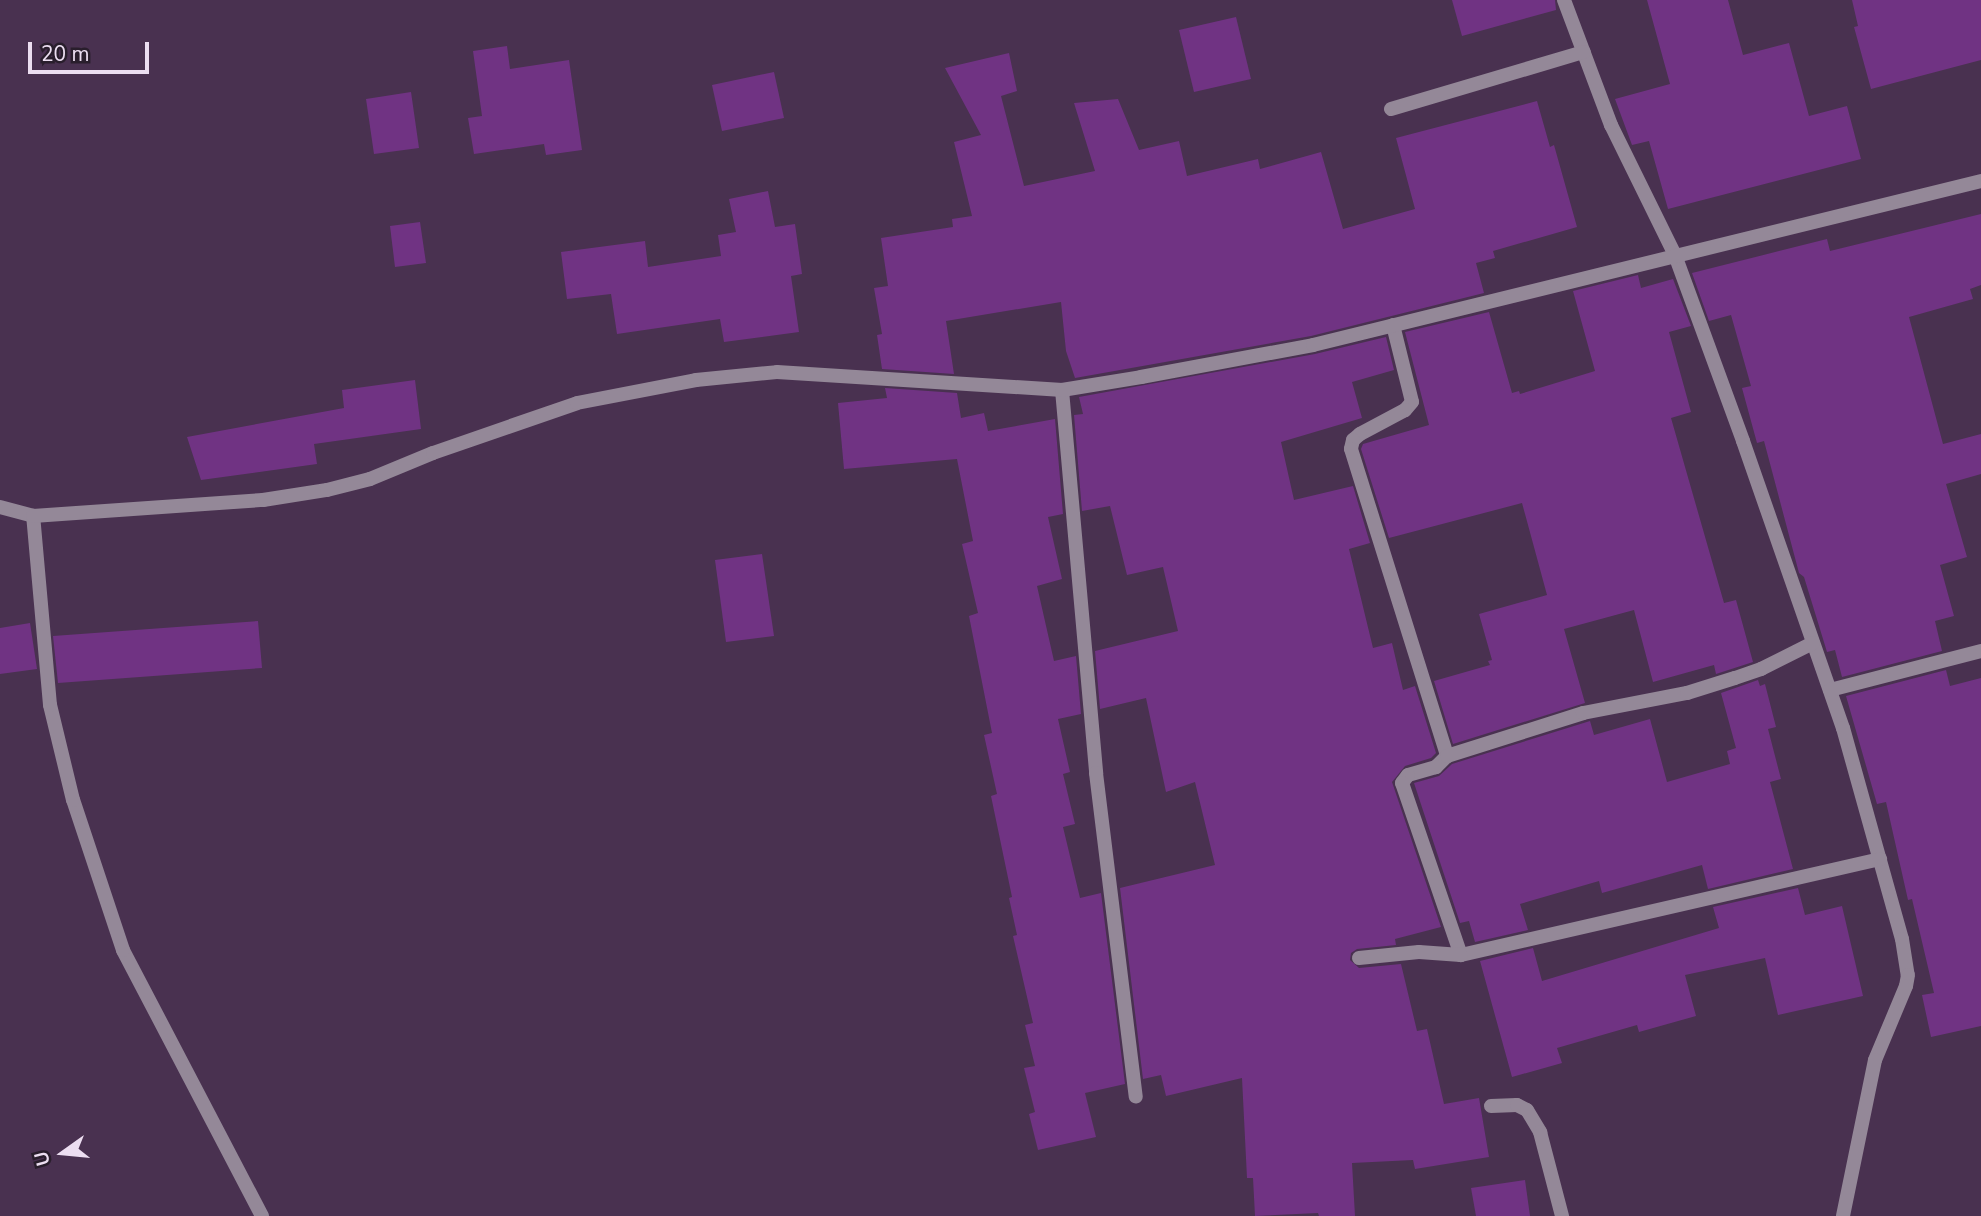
<!DOCTYPE html>
<html>
<head>
<meta charset="utf-8">
<style>
	body { margin:0 }
	#map { position:relative; width:1981px; height:1216px; overflow:hidden; background:#493150; font-family:"Nunito Sans",sans-serif }
	div>[style] { position:absolute }
	.building>* { inset:0; background:#703383 }
	.service>* { height:14px; margin:-7px; padding:0 7px; transform-origin:7px; border-radius:7px; background:#948898 }
	.minor>* { height:14px; margin:-7px; padding:0 7px; transform-origin:7px; border-radius:7px; background:#948898 }
	span { translate:-50% -50%; white-space:nowrap; text-align:center; line-height:1.15; -webkit-text-stroke:5px #291e2c; paint-order:stroke }
	.north { position:absolute; left:28px; top:1118px; width:70px; height:70px; -webkit-text-stroke:5px #291e2c; paint-order:stroke; rotate:255deg; font-size:19px; font-weight:700; line-height:28px; text-align:center; color:#ecdef1 }
	.north::after { content:''; display:block; margin:auto; width:24px; height:32px; background:#ecdef1; clip-path:polygon(50% 0,100% 100%,50% 72%,0 100%) }
	.scale { position:absolute; left:28px; top:42px; width:121px; height:32px; box-sizing:border-box; border:4px solid #ecdef1; border-top:0; padding-left:9px; font-size:21px; line-height:24px; white-space:nowrap; color:#ecdef1; -webkit-text-stroke:5px #291e2c; paint-order:stroke }
</style>
</head>
<body>
<div id="map">
	<div class="building">
		<i style="clip-path:polygon(1452px 0,1555px 0,1556px 10px,1462px 36px)"></i>
		<i style="clip-path:polygon(1647px 0,1728px 0,1743px 55px,1789px 43px,1809px 116px,1847px 106px,1861px 159px,1668px 209px,1649px 141px,1632px 145px,1615px 99px,1670px 84px)"></i>
		<i style="clip-path:polygon(1852px 0,1981px 0,1981px 60px,1871px 89px,1854px 27px,1858px 26px)"></i>
		<i style="clip-path:polygon(1236px 17px,1251px 79px,1194px 92px,1179px 30px)"></i>
		<i style="clip-path:polygon(507px 46px,510px 69px,569px 60px,582px 150px,546px 155px,544px 144px,474px 154px,468px 118px,482px 116px,473px 51px)"></i>
		<i style="clip-path:polygon(1009px 53px,1017px 91px,1001px 96px,1024px 186px,1095px 171px,1074px 103px,1118px 99px,1139px 150px,1179px 141px,1187px 176px,1258px 159px,1260px 169px,1321px 152px,1343px 229px,1415px 209px,1396px 138px,1537px 101px,1550px 147px,1554px 145px,1577px 227px,1493px 251px,1495px 258px,1476px 263px,1484px 293px,1311px 336px,1075px 378px,1066px 351px,1061px 302px,946px 321px,954px 374px,882px 369px,877px 335px,882px 334px,874px 288px,888px 286px,881px 238px,953px 227px,952px 219px,972px 216px,954px 142px,981px 135px,945px 68px)"></i>
		<i style="clip-path:polygon(774px 72px,784px 118px,722px 131px,712px 85px)"></i>
		<i style="clip-path:polygon(411px 92px,419px 148px,374px 154px,366px 99px)"></i>
		<i style="clip-path:polygon(768px 191px,775px 227px,795px 224px,802px 274px,791px 276px,799px 332px,724px 342px,720px 319px,617px 334px,611px 294px,567px 299px,561px 252px,645px 241px,648px 267px,721px 256px,718px 235px,736px 232px,729px 199px)"></i>
		<i style="clip-path:polygon(1981px 214px,1981px 285px,1970px 289px,1973px 299px,1909px 317px,1943px 444px,1981px 434px,1981px 474px,1946px 484px,1967px 557px,1940px 565px,1954px 616px,1935px 621px,1942px 651px,1842px 677px,1835px 650px,1827px 652px,1804px 577px,1799px 573px,1764px 441px,1757px 443px,1742px 388px,1751px 386px,1731px 315px,1709px 321px,1692px 273px,1827px 239px,1830px 251px)"></i>
		<i style="clip-path:polygon(420px 222px,426px 263px,395px 267px,390px 226px)"></i>
		<i style="clip-path:polygon(1638px 275px,1641px 288px,1673px 279px,1691px 326px,1669px 332px,1691px 412px,1671px 418px,1724px 603px,1736px 600px,1753px 662px,1716px 674px,1714px 665px,1653px 682px,1634px 610px,1564px 629px,1585px 703px,1453px 744px,1434px 681px,1490px 665px,1488px 661px,1492px 660px,1479px 614px,1547px 595px,1522px 503px,1389px 538px,1361px 449px,1363px 444px,1429px 425px,1405px 332px,1489px 312px,1512px 393px,1519px 391px,1520px 394px,1595px 371px,1573px 291px)"></i>
		<i style="clip-path:polygon(1386px 337px,1394px 370px,1352px 382px,1362px 418px,1281px 442px,1294px 500px,1353px 486px,1370px 543px,1349px 549px,1373px 648px,1392px 643px,1403px 690px,1415px 686px,1436px 753px,1431px 758px,1405px 766px,1392px 782px,1441px 927px,1395px 939px,1396px 945px,1357px 949px,1351px 953px,1350px 960px,1359px 968px,1401px 964px,1417px 1031px,1427px 1029px,1444px 1104px,1479px 1098px,1489px 1157px,1415px 1169px,1413px 1160px,1352px 1163px,1355px 1216px,1319px 1216px,1318px 1213px,1255px 1216px,1253px 1178px,1247px 1178px,1242px 1078px,1166px 1096px,1161px 1075px,1143px 1079px,1120px 888px,1215px 865px,1195px 782px,1166px 792px,1146px 698px,1100px 709px,1095px 651px,1178px 631px,1163px 567px,1127px 575px,1110px 506px,1082px 511px,1074px 415px,1083px 414px,1079px 397px,1315px 354px)"></i>
		<i style="clip-path:polygon(415px 380px,421px 429px,314px 444px,317px 464px,201px 480px,187px 437px,344px 408px,342px 390px)"></i>
		<i style="clip-path:polygon(885px 388px,957px 393px,961px 418px,984px 413px,988px 431px,1055px 419px,1063px 514px,1048px 517px,1062px 579px,1037px 586px,1054px 661px,1076px 656px,1081px 714px,1058px 719px,1070px 772px,1063px 774px,1075px 824px,1063px 827px,1080px 898px,1101px 893px,1125px 1084px,1085px 1093px,1096px 1137px,1038px 1150px,1029px 1114px,1035px 1112px,1024px 1068px,1035px 1066px,1025px 1025px,1033px 1023px,1013px 936px,1017px 935px,1009px 898px,1012px 897px,991px 796px,997px 794px,984px 735px,992px 733px,969px 616px,978px 613px,962px 544px,973px 541px,957px 459px,844px 469px,838px 403px,887px 398px)"></i>
		<i style="clip-path:polygon(762px 554px,774px 636px,726px 642px,715px 560px)"></i>
		<i style="clip-path:polygon(258px 621px,262px 668px,58px 683px,53px 636px)"></i>
		<i style="clip-path:polygon(30px 623px,37px 669px,0 674px,0 628px)"></i>
		<i style="clip-path:polygon(1946px 670px,1950px 686px,1981px 678px,1981px 1026px,1931px 1037px,1922px 995px,1934px 993px,1912px 899px,1908px 900px,1886px 802px,1877px 804px,1846px 696px)"></i>
		<i style="clip-path:polygon(1758px 680px,1760px 686px,1765px 684px,1776px 727px,1768px 729px,1781px 779px,1770px 782px,1793px 869px,1708px 889px,1702px 865px,1602px 893px,1599px 881px,1520px 904px,1528px 930px,1475px 942px,1469px 921px,1460px 923px,1414px 783px,1439px 776px,1452px 764px,1590px 721px,1594px 735px,1650px 719px,1667px 782px,1730px 764px,1727px 751px,1736px 748px,1721px 693px)"></i>
		<i style="clip-path:polygon(1798px 888px,1805px 915px,1842px 906px,1863px 996px,1778px 1015px,1765px 958px,1685px 975px,1696px 1016px,1639px 1032px,1637px 1025px,1557px 1048px,1562px 1063px,1512px 1077px,1480px 961px,1533px 948px,1542px 981px,1719px 928px,1713px 907px)"></i>
		<i style="clip-path:polygon(1525px 1180px,1530px 1216px,1476px 1216px,1471px 1188px)"></i>
	</div>
	<div class="service">
		<i style="left:0;top:507px;width:34px;rotate:15deg"></i>
	</div>
	<div class="minor">
		<i style="left:1564px;top:0;width:134px;rotate:69.4deg"></i>
		<i style="left:1611px;top:125px;width:145px;rotate:63.8deg"></i>
		<i style="left:1675px;top:255px;width:198px;rotate:69.9deg"></i>
		<i style="left:1743px;top:441px;width:304px;rotate:70.8deg"></i>
		<i style="left:1843px;top:728px;width:219px;rotate:74.4deg"></i>
		<i style="left:1902px;top:939px;width:36px;rotate:81deg"></i>
		<i style="left:1908px;top:975px;width:11px;rotate:100deg"></i>
		<i style="left:1906px;top:986px;width:80px;rotate:112.7deg"></i>
		<i style="left:1875px;top:1060px;width:159px;rotate:101.6deg"></i>
		<i style="left:1391px;top:109px;width:201px;rotate:-16.5deg"></i>
		<i style="left:1393px;top:325px;width:79px;rotate:76.1deg"></i>
		<i style="left:1412px;top:402px;width:11px;rotate:131deg"></i>
		<i style="left:1405px;top:410px;width:51px;rotate:151.9deg"></i>
		<i style="left:1360px;top:434px;width:9px;rotate:139deg"></i>
		<i style="left:1353px;top:440px;width:9px;rotate:103deg"></i>
		<i style="left:1351px;top:449px;width:322px;rotate:72.6deg"></i>
		<i style="left:1447px;top:756px;width:16px;rotate:135deg"></i>
		<i style="left:1436px;top:767px;width:29px;rotate:164deg"></i>
		<i style="left:1408px;top:775px;width:10px;rotate:127deg"></i>
		<i style="left:1402px;top:783px;width:182px;rotate:71.1deg"></i>
		<i style="left:1461px;top:955px;width:430px;rotate:-12.9deg"></i>
		<i style="left:1062px;top:390px;width:385px;rotate:84.9deg"></i>
		<i style="left:1096px;top:773px;width:326px;rotate:83deg"></i>
		<i style="left:1830px;top:690px;width:156px;rotate:-14.5deg"></i>
		<i style="left:1447px;top:756px;width:143px;rotate:-17.5deg"></i>
		<i style="left:1583px;top:713px;width:106px;rotate:-10.9deg"></i>
		<i style="left:1687px;top:693px;width:50px;rotate:-17.4deg"></i>
		<i style="left:1735px;top:678px;width:28px;rotate:-19deg"></i>
		<i style="left:1761px;top:669px;width:58px;rotate:-26.6deg"></i>
		<i style="left:1359px;top:958px;width:60px;rotate:-5.7deg"></i>
		<i style="left:1419px;top:952px;width:42px;rotate:4.1deg"></i>
		<i style="left:1491px;top:1106px;width:26px;rotate:-2deg"></i>
		<i style="left:1517px;top:1105px;width:11px;rotate:27deg"></i>
		<i style="left:1527px;top:1110px;width:26px;rotate:59deg"></i>
		<i style="left:1540px;top:1132px;width:87px;rotate:75.3deg"></i>
		<i style="left:262px;top:1216px;width:300px;rotate:-117.6deg"></i>
		<i style="left:123px;top:950px;width:158px;rotate:-108.4deg"></i>
		<i style="left:73px;top:800px;width:98px;rotate:-103.6deg"></i>
		<i style="left:50px;top:705px;width:190px;rotate:-95.1deg"></i>
		<i style="left:33px;top:516px;width:231px;rotate:-4deg"></i>
		<i style="left:263px;top:500px;width:65px;rotate:-8.9deg"></i>
		<i style="left:327px;top:490px;width:44px;rotate:-14.3deg"></i>
		<i style="left:370px;top:479px;width:68px;rotate:-22.4deg"></i>
		<i style="left:433px;top:453px;width:152px;rotate:-19.1deg"></i>
		<i style="left:577px;top:403px;width:121px;rotate:-10.9deg"></i>
		<i style="left:696px;top:380px;width:81px;rotate:-5.6deg"></i>
		<i style="left:777px;top:372px;width:286px;rotate:3.6deg"></i>
		<i style="left:1062px;top:390px;width:80px;rotate:-9.3deg"></i>
		<i style="left:1141px;top:377px;width:175px;rotate:-10.5deg"></i>
		<i style="left:1313px;top:345px;width:688px;rotate:-13.79deg"></i>
	</div>
	<div class="north">U</div>
	<div class="scale">20 m</div>
</div>
</body>
</html>
